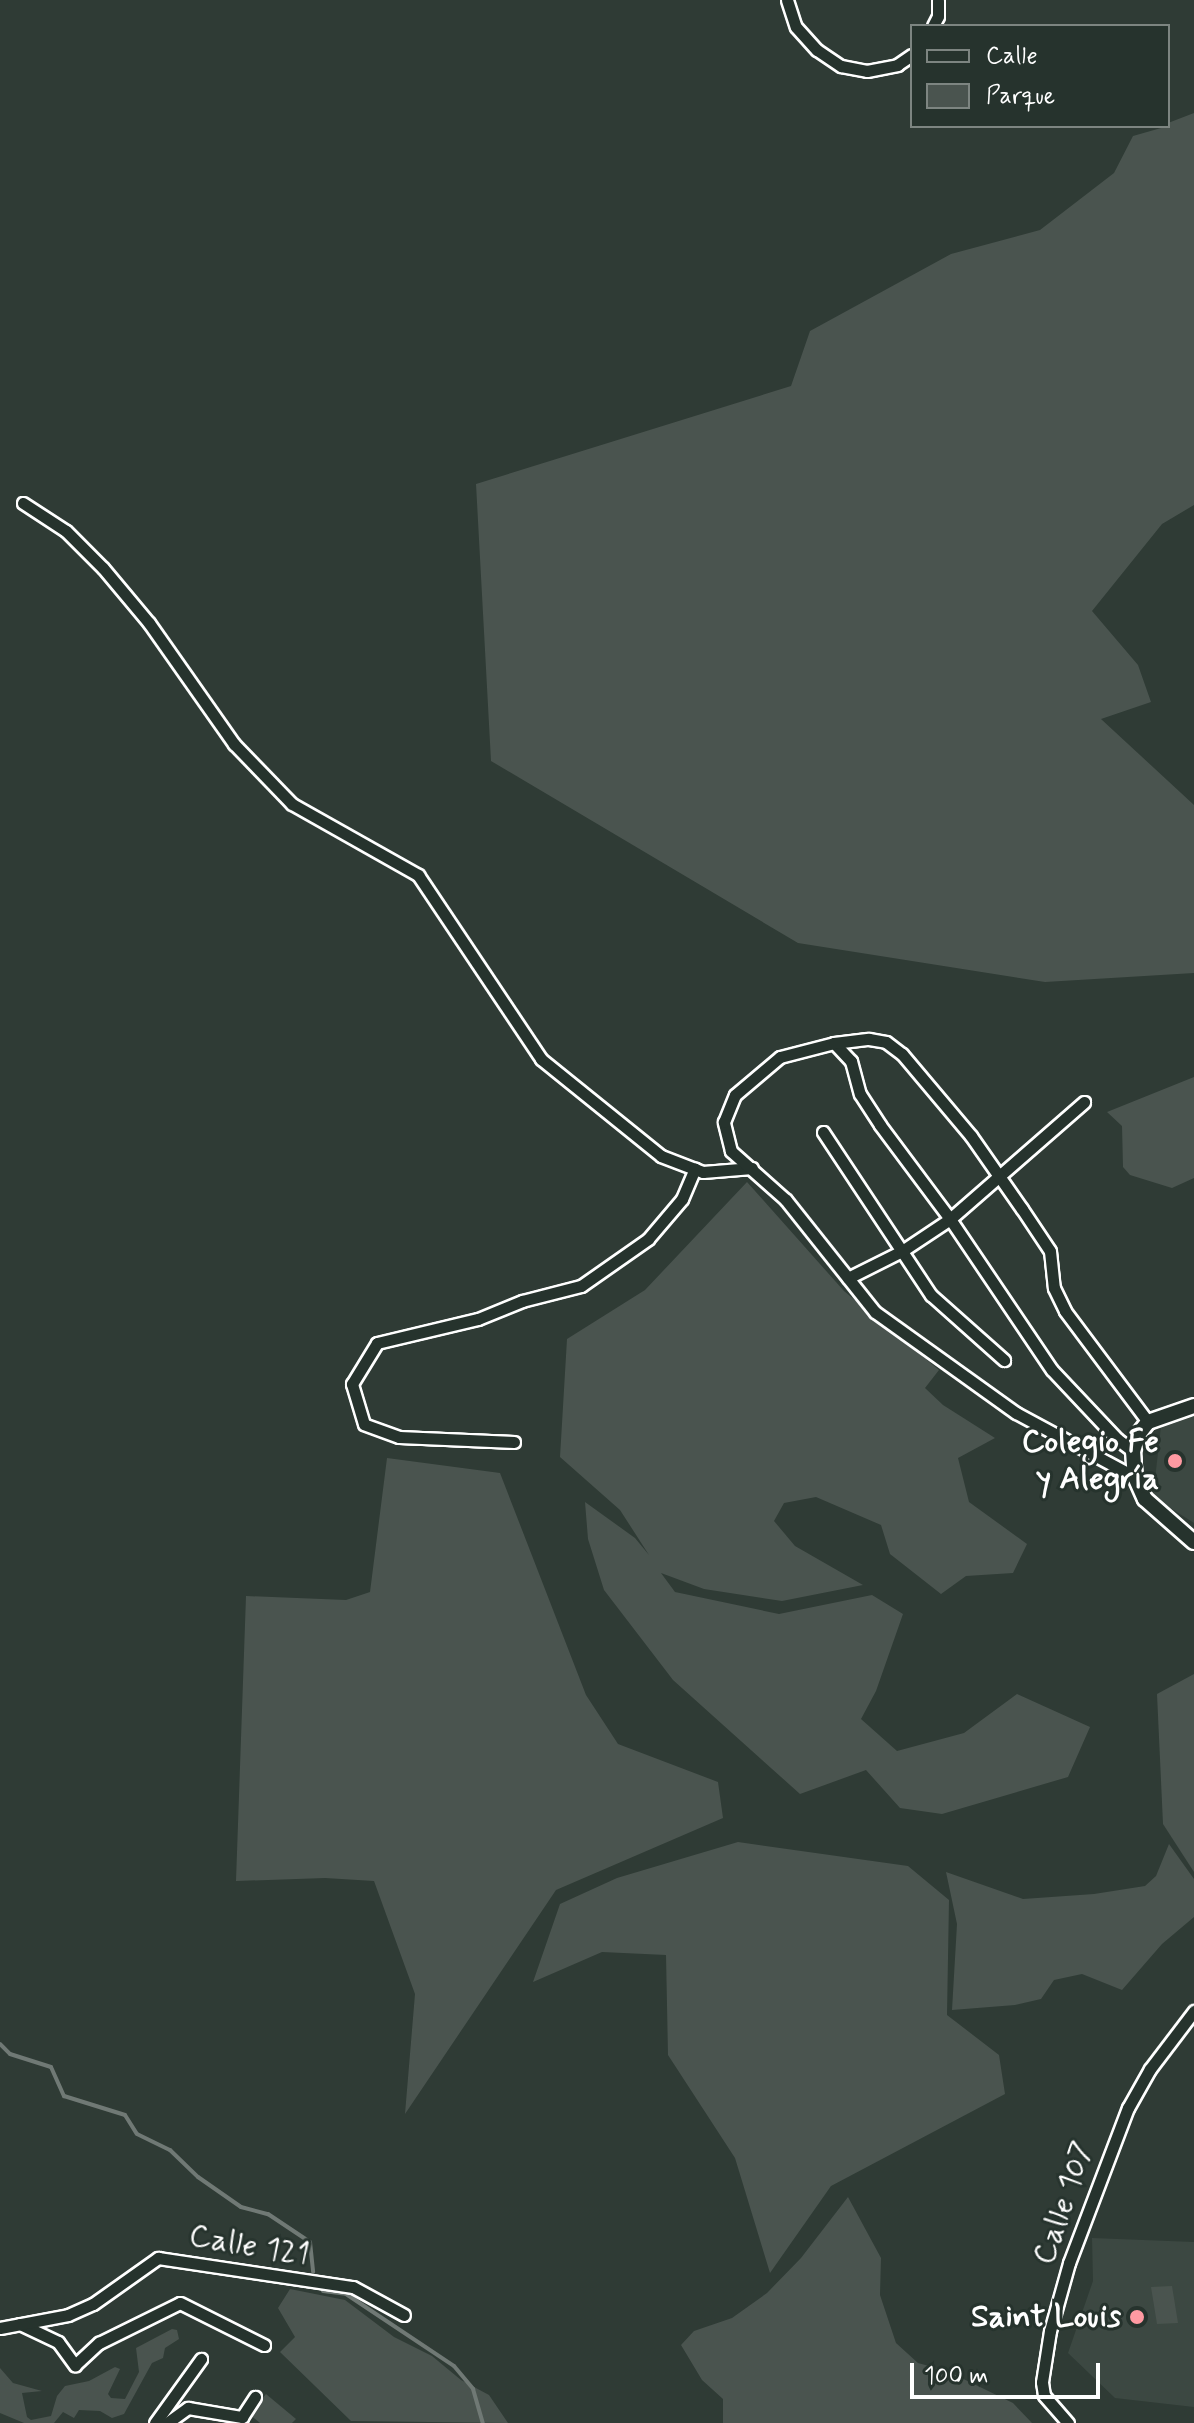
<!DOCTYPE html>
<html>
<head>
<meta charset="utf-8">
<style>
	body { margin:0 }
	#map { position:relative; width:1194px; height:2423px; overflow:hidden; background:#2f3b35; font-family:Mynerve,sans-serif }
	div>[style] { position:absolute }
	.built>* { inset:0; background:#3c4842 }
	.green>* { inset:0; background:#4a544f }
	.stream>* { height:4px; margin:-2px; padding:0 2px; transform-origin:2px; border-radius:2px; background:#707975 }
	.roads { filter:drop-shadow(2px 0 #fff) drop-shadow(-2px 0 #fff) drop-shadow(0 2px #fff) drop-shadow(0 -2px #fff) }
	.minor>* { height:11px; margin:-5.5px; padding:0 5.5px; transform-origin:5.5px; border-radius:5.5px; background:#26332d }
	.tertiary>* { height:14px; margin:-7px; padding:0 7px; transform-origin:7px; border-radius:7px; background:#26332d }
	.dots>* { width:22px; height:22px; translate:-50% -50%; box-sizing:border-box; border:4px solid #26332d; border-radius:50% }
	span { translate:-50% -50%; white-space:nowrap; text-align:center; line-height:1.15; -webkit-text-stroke:6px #26332d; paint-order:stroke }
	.poi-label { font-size:32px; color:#fff; font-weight:700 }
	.right { translate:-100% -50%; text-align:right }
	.street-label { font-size:32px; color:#fff }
	.legend { position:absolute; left:910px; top:24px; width:260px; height:104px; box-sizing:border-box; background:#26332d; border:2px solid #7d8581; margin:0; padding:10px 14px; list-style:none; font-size:24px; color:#fff }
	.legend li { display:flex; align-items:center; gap:16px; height:40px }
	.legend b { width:40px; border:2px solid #7d8581 }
	.scale { position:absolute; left:910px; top:2363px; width:190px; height:36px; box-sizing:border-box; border:4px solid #fff; border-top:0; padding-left:10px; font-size:24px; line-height:28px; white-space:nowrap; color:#fff; -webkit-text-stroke:6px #26332d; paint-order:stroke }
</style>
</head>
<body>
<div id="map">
	<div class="built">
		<i style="clip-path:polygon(1194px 1416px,1194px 1523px,1153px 1497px,1161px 1426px)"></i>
		<i style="clip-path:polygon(1092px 2238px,1194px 2242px,1194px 2407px,1115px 2398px,1068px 2353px,1093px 2281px)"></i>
	</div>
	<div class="green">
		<i style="clip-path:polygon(1194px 113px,1194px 505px,1162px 524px,1092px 611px,1138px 665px,1151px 702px,1101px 719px,1194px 805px,1194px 973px,1045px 982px,798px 943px,491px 761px,476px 484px,791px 386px,810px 331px,951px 254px,1040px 230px,1114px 173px,1133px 136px,1168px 126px,1168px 123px)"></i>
		<i style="clip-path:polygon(1194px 1077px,1194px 1178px,1172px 1188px,1130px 1175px,1123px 1167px,1122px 1126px,1107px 1112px)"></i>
		<i style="clip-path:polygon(747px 1182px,844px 1291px,939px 1370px,925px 1388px,943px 1405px,995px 1438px,958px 1458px,969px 1502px,1027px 1544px,1013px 1573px,966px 1576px,941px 1594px,890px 1554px,881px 1525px,816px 1497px,784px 1503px,774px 1521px,795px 1546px,863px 1585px,782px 1601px,704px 1589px,661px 1573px,675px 1592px,779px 1614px,872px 1595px,903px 1614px,876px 1691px,861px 1719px,897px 1751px,964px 1733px,1017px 1694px,1090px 1727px,1068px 1777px,942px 1814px,900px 1808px,866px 1770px,800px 1794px,673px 1680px,604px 1590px,588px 1539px,585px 1502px,635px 1538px,649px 1555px,620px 1510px,560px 1457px,567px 1339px,645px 1290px)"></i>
		<i style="clip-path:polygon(387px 1458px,500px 1473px,586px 1695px,618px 1744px,718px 1782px,723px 1818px,556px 1890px,405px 2114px,415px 1994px,374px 1881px,325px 1878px,236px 1881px,246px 1596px,346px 1600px,370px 1592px)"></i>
		<i style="clip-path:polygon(1194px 1674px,1194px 1872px,1163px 1824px,1157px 1694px)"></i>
		<i style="clip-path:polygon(738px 1842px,908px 1866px,949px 1900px,947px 2015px,999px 2055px,1005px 2094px,831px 2186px,770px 2273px,735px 2158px,668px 2055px,666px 1955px,602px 1952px,533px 1982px,560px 1904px,617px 1878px)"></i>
		<i style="clip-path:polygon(1169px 1844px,1194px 1879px,1194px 1917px,1162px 1944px,1122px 1990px,1082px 1974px,1054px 1980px,1041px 1999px,1015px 2005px,952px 2010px,957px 1924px,946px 1872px,1023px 1899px,1094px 1894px,1145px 1886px,1156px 1876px)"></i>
		<i style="clip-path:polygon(848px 2197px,881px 2258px,880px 2295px,896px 2343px,918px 2363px,947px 2371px,1013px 2403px,1032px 2423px,723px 2423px,723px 2399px,702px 2380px,681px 2345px,694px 2331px,732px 2318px,767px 2293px,801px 2258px)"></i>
		<i style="clip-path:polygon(1172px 2286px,1178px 2323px,1157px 2324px,1151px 2287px)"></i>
		<i style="clip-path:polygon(290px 2289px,345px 2300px,394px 2337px,432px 2356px,461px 2380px,489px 2395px,508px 2423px,351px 2421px,280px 2352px,295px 2337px,278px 2308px)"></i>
		<i style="clip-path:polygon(172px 2329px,177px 2330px,179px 2339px,165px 2348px,163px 2358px,152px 2363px,124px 2414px,112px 2418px,100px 2411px,79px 2410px,74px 2418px,63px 2412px,54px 2423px,24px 2423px,0 2413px,0 2368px,13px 2383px,42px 2391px,22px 2393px,27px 2417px,31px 2420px,51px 2416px,57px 2396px,65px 2386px,89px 2381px,115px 2367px,120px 2369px,108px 2394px,111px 2398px,125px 2399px,139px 2372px,136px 2348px)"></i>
		<i style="clip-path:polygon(266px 2394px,296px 2419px,292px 2423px,260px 2423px,249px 2414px)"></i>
	</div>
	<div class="stream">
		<i style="left:0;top:2044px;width:14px;rotate:45deg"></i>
		<i style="left:10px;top:2054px;width:43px;rotate:17.6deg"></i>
		<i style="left:51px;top:2067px;width:32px;rotate:66deg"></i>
		<i style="left:64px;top:2096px;width:64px;rotate:17.3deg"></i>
		<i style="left:125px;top:2115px;width:22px;rotate:58deg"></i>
		<i style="left:137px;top:2134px;width:37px;rotate:26deg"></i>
		<i style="left:170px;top:2150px;width:39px;rotate:44deg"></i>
		<i style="left:198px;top:2177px;width:52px;rotate:34.9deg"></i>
		<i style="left:241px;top:2207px;width:28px;rotate:15deg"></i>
		<i style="left:268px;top:2214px;width:50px;rotate:33.7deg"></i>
		<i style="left:310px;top:2242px;width:30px;rotate:84deg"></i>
		<i style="left:323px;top:2291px;width:23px;rotate:7deg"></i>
		<i style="left:346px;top:2294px;width:130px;rotate:33.7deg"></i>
		<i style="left:454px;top:2366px;width:30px;rotate:50deg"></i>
		<i style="left:473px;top:2389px;width:35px;rotate:74deg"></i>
	</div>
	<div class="roads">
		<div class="minor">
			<i style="left:787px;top:0;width:28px;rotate:72deg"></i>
			<i style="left:796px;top:27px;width:31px;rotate:48deg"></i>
			<i style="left:817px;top:50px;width:29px;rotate:34deg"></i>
			<i style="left:841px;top:66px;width:26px;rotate:11deg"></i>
			<i style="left:867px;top:71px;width:31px;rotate:-11deg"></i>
			<i style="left:897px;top:65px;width:18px;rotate:-34deg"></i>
			<i style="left:933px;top:26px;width:11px;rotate:-63deg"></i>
			<i style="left:938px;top:16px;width:16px;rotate:-90deg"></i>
			<i style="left:23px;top:503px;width:51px;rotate:33.1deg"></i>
			<i style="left:66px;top:531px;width:52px;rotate:45deg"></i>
			<i style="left:103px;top:568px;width:72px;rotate:50.1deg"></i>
			<i style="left:149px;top:623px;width:148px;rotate:54.9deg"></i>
			<i style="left:234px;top:744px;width:83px;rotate:46deg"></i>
			<i style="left:292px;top:804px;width:145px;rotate:29.4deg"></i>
			<i style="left:418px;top:875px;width:221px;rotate:56.2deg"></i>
			<i style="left:541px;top:1059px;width:154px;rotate:38.9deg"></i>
			<i style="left:661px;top:1156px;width:45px;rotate:20.9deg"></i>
			<i style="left:703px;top:1172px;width:49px;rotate:-4.7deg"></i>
			<i style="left:834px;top:1043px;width:25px;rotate:47deg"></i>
			<i style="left:851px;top:1061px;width:34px;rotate:75deg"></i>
			<i style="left:860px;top:1094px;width:37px;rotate:57deg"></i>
			<i style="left:880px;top:1125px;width:117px;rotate:53.3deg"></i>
			<i style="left:950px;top:1219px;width:182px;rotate:56deg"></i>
			<i style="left:1052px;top:1370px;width:95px;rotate:46.7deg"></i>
			<i style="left:1117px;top:1439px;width:20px;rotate:37deg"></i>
			<i style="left:823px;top:1132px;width:196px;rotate:56.5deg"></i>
			<i style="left:931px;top:1295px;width:98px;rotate:41.7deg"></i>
			<i style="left:848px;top:1278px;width:60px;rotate:-26.6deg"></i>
			<i style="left:902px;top:1251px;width:58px;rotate:-33.7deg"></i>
			<i style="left:950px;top:1219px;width:178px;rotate:-41.1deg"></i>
			<i style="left:514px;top:1442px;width:115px;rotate:-177.5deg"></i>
			<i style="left:399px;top:1437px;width:37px;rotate:-160deg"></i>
			<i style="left:364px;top:1424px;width:42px;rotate:-106.7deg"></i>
			<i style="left:352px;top:1384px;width:48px;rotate:-58.6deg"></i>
			<i style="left:377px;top:1343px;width:104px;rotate:-13.4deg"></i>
			<i style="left:478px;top:1319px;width:48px;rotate:-22.2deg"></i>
			<i style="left:522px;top:1301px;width:61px;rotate:-14.3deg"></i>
			<i style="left:581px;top:1286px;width:82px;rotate:-35deg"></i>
			<i style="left:648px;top:1239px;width:52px;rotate:-49.6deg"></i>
			<i style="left:682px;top:1199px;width:33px;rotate:-67deg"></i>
			<i style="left:1135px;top:1477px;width:135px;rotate:-151.7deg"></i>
			<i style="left:1016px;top:1413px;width:173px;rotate:-144.4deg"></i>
			<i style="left:875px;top:1312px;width:143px;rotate:-128.5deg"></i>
			<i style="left:786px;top:1200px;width:74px;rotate:-138.3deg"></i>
			<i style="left:731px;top:1151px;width:30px;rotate:-104deg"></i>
			<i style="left:724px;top:1122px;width:29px;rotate:-68deg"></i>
			<i style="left:735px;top:1095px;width:59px;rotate:-40.2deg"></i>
			<i style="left:780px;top:1057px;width:56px;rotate:-14.5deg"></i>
			<i style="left:834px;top:1043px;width:35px;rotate:-7deg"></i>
			<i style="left:869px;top:1039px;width:17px;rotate:10deg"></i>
			<i style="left:886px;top:1042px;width:20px;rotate:37deg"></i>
			<i style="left:902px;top:1054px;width:107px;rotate:49.9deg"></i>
			<i style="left:971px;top:1136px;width:89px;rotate:55.1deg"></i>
			<i style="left:1022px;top:1209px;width:50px;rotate:56.3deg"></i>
			<i style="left:1050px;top:1251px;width:37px;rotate:84deg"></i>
			<i style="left:1054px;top:1288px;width:25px;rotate:64deg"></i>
			<i style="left:1065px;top:1311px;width:139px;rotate:53.2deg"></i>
			<i style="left:20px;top:2324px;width:42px;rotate:25.3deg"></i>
			<i style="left:58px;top:2342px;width:29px;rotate:54deg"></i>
			<i style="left:75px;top:2365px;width:33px;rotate:-43deg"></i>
			<i style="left:99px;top:2343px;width:90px;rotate:-26.3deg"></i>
			<i style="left:180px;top:2303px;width:94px;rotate:26.6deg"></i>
			<i style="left:0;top:2328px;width:69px;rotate:-10.8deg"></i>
			<i style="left:68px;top:2315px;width:27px;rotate:-24deg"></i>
			<i style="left:93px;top:2304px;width:80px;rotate:-35.3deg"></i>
			<i style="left:158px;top:2258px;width:197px;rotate:8.5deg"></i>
			<i style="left:353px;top:2287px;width:58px;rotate:28.8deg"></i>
			<i style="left:155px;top:2423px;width:79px;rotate:-54.3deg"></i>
			<i style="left:167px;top:2423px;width:26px;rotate:-36deg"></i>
			<i style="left:188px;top:2408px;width:55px;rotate:9.5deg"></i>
			<i style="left:242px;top:2417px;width:24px;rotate:-57deg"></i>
			<i style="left:1068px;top:2423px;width:37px;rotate:-131deg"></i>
			<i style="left:1044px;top:2395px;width:13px;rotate:-99deg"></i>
			<i style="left:1042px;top:2382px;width:52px;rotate:-81.1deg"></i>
			<i style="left:1050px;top:2331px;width:71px;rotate:-74.4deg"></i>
			<i style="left:1069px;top:2263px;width:166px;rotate:-69.2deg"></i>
			<i style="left:1128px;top:2108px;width:45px;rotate:-60.6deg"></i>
			<i style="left:1150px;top:2069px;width:73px;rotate:-52.8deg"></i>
		</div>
		<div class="tertiary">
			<i style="left:1194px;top:1406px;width:49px;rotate:160.8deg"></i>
			<i style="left:1148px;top:1422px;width:16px;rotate:128deg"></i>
			<i style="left:1138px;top:1435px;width:17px;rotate:107deg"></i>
			<i style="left:1133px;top:1451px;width:26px;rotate:86deg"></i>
			<i style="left:1135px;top:1477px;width:24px;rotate:66deg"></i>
			<i style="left:1145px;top:1499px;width:65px;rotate:41.3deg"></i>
		</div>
	</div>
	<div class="dots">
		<i style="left:1175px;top:1461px;background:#ff9aa2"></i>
		<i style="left:1137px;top:2317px;background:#ff9aa2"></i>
	</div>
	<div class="poi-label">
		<span class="right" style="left:1159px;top:1461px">Colegio Fe<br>y Alegría</span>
		<span class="right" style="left:1121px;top:2317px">Saint Louis</span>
	</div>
	<div class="street-label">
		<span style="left:1064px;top:2203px;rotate:-71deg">Calle 107</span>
		<span style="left:249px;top:2246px;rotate:10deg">Calle 121</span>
	</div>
	<ul class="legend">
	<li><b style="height:10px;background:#26332d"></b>Calle</li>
	<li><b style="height:22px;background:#4a544f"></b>Parque</li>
	</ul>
	<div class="scale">100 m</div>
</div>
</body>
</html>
